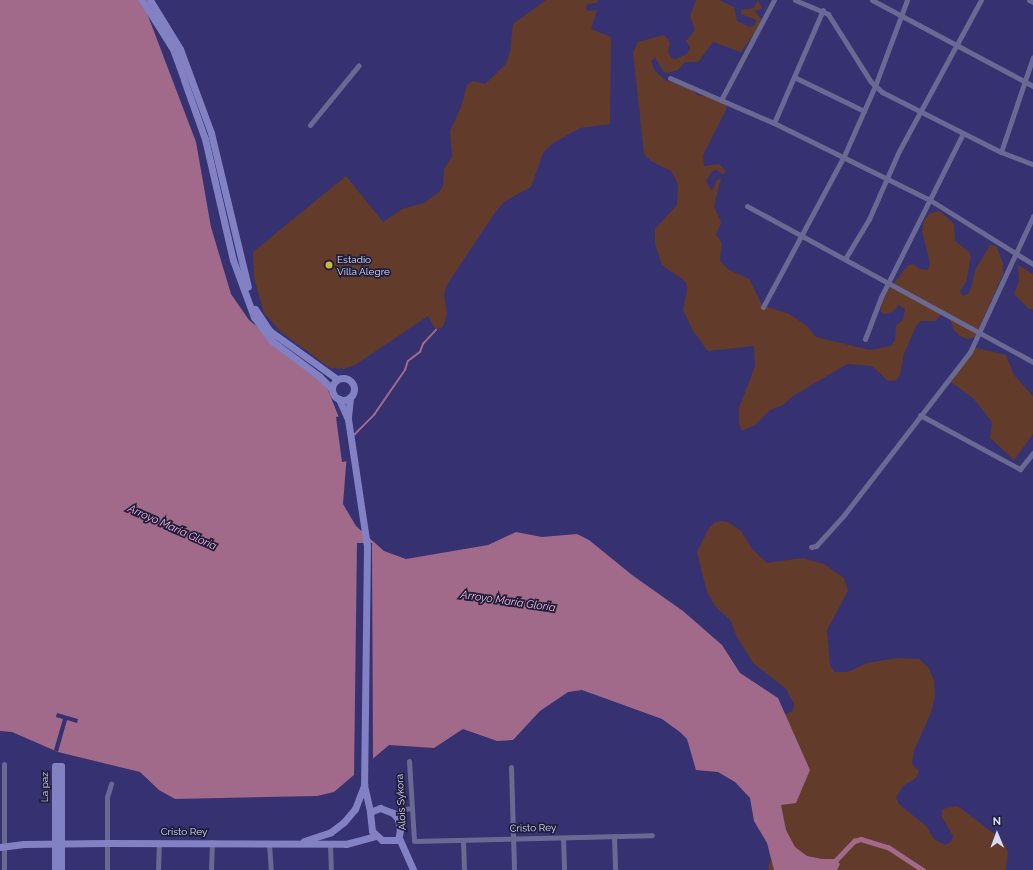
<!DOCTYPE html>
<html>
<head>
<meta charset="utf-8">
<style>
	body { margin:0 }
	#map { position:relative; width:1033px; height:870px; overflow:hidden; background:#363170; font-family:Raleway,sans-serif }
	div>[style] { position:absolute }
	.green>* { inset:0; background:#633b2a }
	.water>* { inset:0; background:#a1698a }
	.pier>* { inset:0; background:#363170 }
	.stream>* { height:1.5px; margin:-0.75px; padding:0 0.75px; transform-origin:0.75px; border-radius:0.75px; background:#a1698a }
	.canal>* { height:4.5px; margin:-2.25px; padding:0 2.25px; transform-origin:2.25px; border-radius:2.25px; background:#a1698a }
	.street>* { height:5px; margin:-2.5px; padding:0 2.5px; transform-origin:2.5px; border-radius:2.5px; background:#696993 }
	.secondary>* { height:7px; margin:-3.5px; padding:0 3.5px; transform-origin:3.5px; border-radius:3.5px; background:#8181c3 }
	.secondary>.ring { margin:-3.5px; padding:0; box-sizing:content-box; background:none; border:7px solid #8181c3; border-radius:50% }
	.dots>* { width:11px; height:11px; translate:-50% -50%; box-sizing:border-box; border:2px solid #201f3b; border-radius:50% }
	span { translate:-50% -50%; white-space:nowrap; text-align:center; line-height:1.15; -webkit-text-stroke:3.5px #201f3b; paint-order:stroke }
	.poi-label { font-size:10px; color:#d9daf9 }
	.left { translate:0 -50%; text-align:left }
	.street-label { font-size:10px; color:#d9daf9 }
	.water-label { font-size:11px; color:#f7b5dc; font-style:italic }
	.north { position:absolute; left:977px; top:814px; width:40px; height:40px; -webkit-text-stroke:3px #201f3b; paint-order:stroke; rotate:359deg; font-size:11px; font-weight:700; line-height:16px; text-align:center; color:#d9daf9 }
	.north::after { content:''; display:block; margin:auto; width:14px; height:18px; background:#d9daf9; clip-path:polygon(50% 0,100% 100%,50% 72%,0 100%) }
</style>
</head>
<body>
<div id="map">
	<div class="green">
		<i style="clip-path:polygon(546px 0,598px 0,597px 3px,587px 4px,586px 8px,587px 11px,597px 10px,591px 29px,611px 37px,610px 124px,580px 128px,553px 143px,543px 153px,531px 187px,505px 201px,496px 211px,448px 283px,444px 294px,447px 314px,443px 327px,436px 330px,428px 316px,355px 365px,344px 369px,330px 368px,281px 332px,264px 313px,254px 278px,253px 252px,346px 176px,383px 222px,402px 209px,424px 203px,439px 192px,443px 186px,444px 169px,452px 157px,450px 131px,461px 107px,467px 85px,473px 81px,485px 84px,505px 65px,510px 52px,513px 24px)"></i>
		<i style="clip-path:polygon(696px 0,719px 0,725px 3px,734px 7px,737px 21px,750px 27px,755px 25px,756px 20px,741px 14px,741px 10px,753px 8px,758px 0,762px 9px,755px 11px,761px 19px,759px 27px,741px 52px,713px 42px,698px 62px,685px 62px,678px 70px,668px 73px,664px 72px,655px 58px,651px 61px,655px 71px,665px 80px,688px 87px,699px 96px,715px 95px,726px 102px,726px 110px,703px 155px,704px 166px,719px 164px,726px 171px,723px 175px,717px 170px,712px 171px,706px 181px,712px 191px,717px 180px,721px 178px,714px 206px,721px 222px,716px 235px,722px 243px,720px 261px,729px 270px,749px 279px,762px 305px,789px 314px,807px 326px,816px 337px,870px 350px,891px 346px,895px 340px,896px 326px,903px 320px,905px 309px,899px 305px,892px 312px,885px 314px,881px 312px,880px 301px,908px 265px,914px 264px,919px 269px,928px 270px,930px 263px,922px 231px,924px 220px,930px 213px,940px 211px,954px 224px,955px 241px,969px 252px,971px 257px,966px 282px,960px 291px,963px 296px,968px 294px,971px 288px,975px 270px,990px 245px,996px 246px,1003px 263px,1003px 274px,975px 337px,968px 339px,960px 336px,953px 329px,951px 320px,942px 314px,935px 321px,921px 321px,916px 326px,904px 354px,900px 375px,896px 380px,888px 381px,872px 366px,847px 364px,793px 396px,783px 405px,770px 410px,755px 425px,742px 431px,739px 424px,739px 408px,755px 366px,754px 346px,708px 351px,693px 331px,683px 310px,687px 290px,686px 282px,662px 265px,655px 244px,655px 229px,677px 205px,678px 184px,671px 171px,651px 161px,644px 154px,633px 52px,638px 42px,664px 35px,670px 42px,668px 51px,671px 58px,676px 59px,687px 54px,690px 47px,686px 41px,695px 30px,690px 16px)"></i>
		<i style="clip-path:polygon(1018px 265px,1033px 274px,1033px 309px,1029px 309px,1014px 294px,1019px 281px)"></i>
		<i style="clip-path:polygon(973px 347px,1006px 355px,1014px 375px,1033px 396px,1033px 434px,1014px 460px,990px 438px,992px 422px,973px 398px,951px 382px)"></i>
		<i style="clip-path:polygon(721px 521px,728px 522px,741px 531px,752px 549px,767px 563px,803px 558px,824px 564px,844px 578px,848px 591px,827px 630px,830px 666px,835px 672px,848px 672px,867px 663px,897px 658px,919px 659px,928px 667px,934px 680px,935px 696px,932px 710px,914px 751px,912px 764px,919px 771px,916px 778px,903px 786px,896px 798px,899px 804px,926px 826px,934px 839px,945px 845px,951px 842px,953px 836px,942px 817px,942px 809px,957px 806px,963px 810px,1001px 839px,1008px 851px,1006px 870px,768px 870px,770px 861px,778px 861px,779px 717px,793px 711px,794px 704px,786px 689px,753px 663px,736px 635px,731px 621px,715px 606px,707px 592px,697px 552px,709px 528px,714px 523px)"></i>
	</div>
	<div class="water">
		<i style="clip-path:polygon(0 0,142px 0,196px 142px,211px 227px,231px 294px,249px 320px,316px 374px,328px 390px,340px 420px,347px 453px,343px 504px,356px 526px,384px 551px,406px 559px,488px 545px,516px 532px,542px 537px,577px 534px,589px 540px,632px 575px,683px 611px,722px 645px,740px 673px,778px 698px,810px 770px,796px 803px,781px 805px,786px 830px,795px 847px,807px 856px,822px 859px,835px 859px,840px 864px,837px 870px,774px 870px,767px 843px,754px 821px,750px 798px,735px 782px,718px 772px,696px 770px,687px 739px,680px 732px,662px 719px,582px 690px,568px 692px,540px 711px,513px 740px,497px 741px,463px 729px,434px 748px,389px 745px,334px 792px,317px 796px,175px 799px,159px 790px,140px 772px,58px 752px,12px 732px,0 731px)"></i>
	</div>
	<div class="pier">
		<i style="clip-path:polygon(341px 416px,349px 453px,348px 461px,342px 462px,336px 417px)"></i>
		<i style="clip-path:polygon(357px 543px,372px 543px,373px 760px,354px 777px)"></i>
		<i style="clip-path:polygon(57px 713px,78px 719px,77px 723px,67px 720px,58px 752px,54px 750px,63px 719px,56px 717px)"></i>
	</div>
	<div class="stream">
		<i style="left:353px;top:436px;width:30px;rotate:-45deg"></i>
		<i style="left:374px;top:415px;width:55px;rotate:-55.4deg"></i>
		<i style="left:405px;top:370px;width:9px;rotate:-72deg"></i>
		<i style="left:408px;top:361px;width:15px;rotate:-37deg"></i>
		<i style="left:420px;top:352px;width:9px;rotate:-69deg"></i>
		<i style="left:423px;top:344px;width:19px;rotate:-47deg"></i>
	</div>
	<div class="canal">
		<i style="left:832px;top:864px;width:32px;rotate:-46deg"></i>
		<i style="left:854px;top:841px;width:7px;rotate:-16deg"></i>
		<i style="left:861px;top:839px;width:28px;rotate:17deg"></i>
		<i style="left:888px;top:847px;width:42px;rotate:33.3deg"></i>
	</div>
	<div class="street">
		<i style="left:795px;top:0;width:36px;rotate:23deg"></i>
		<i style="left:828px;top:14px;width:80px;rotate:57.7deg"></i>
		<i style="left:871px;top:82px;width:15px;rotate:42deg"></i>
		<i style="left:882px;top:92px;width:133px;rotate:26.8deg"></i>
		<i style="left:1001px;top:152px;width:34px;rotate:21deg"></i>
		<i style="left:872px;top:0;width:183px;rotate:28.1deg"></i>
		<i style="left:1029px;top:0;width:4px;rotate:27deg"></i>
		<i style="left:794px;top:77px;width:78px;rotate:25.9deg"></i>
		<i style="left:670px;top:78px;width:113px;rotate:23.4deg"></i>
		<i style="left:774px;top:123px;width:174px;rotate:26.3deg"></i>
		<i style="left:930px;top:200px;width:121px;rotate:31.9deg"></i>
		<i style="left:721px;top:100px;width:113px;rotate:-62.1deg"></i>
		<i style="left:774px;top:123px;width:123px;rotate:-66.6deg"></i>
		<i style="left:310px;top:125px;width:77px;rotate:-50.8deg"></i>
		<i style="left:1001px;top:152px;width:100px;rotate:-71.4deg"></i>
		<i style="left:747px;top:206px;width:326px;rotate:28.6deg"></i>
		<i style="left:845px;top:259px;width:47px;rotate:-59deg"></i>
		<i style="left:869px;top:219px;width:74px;rotate:-66.2deg"></i>
		<i style="left:899px;top:151px;width:172px;rotate:-61.5deg"></i>
		<i style="left:763px;top:307px;width:171px;rotate:-61.8deg"></i>
		<i style="left:844px;top:156px;width:77px;rotate:-66.1deg"></i>
		<i style="left:875px;top:86px;width:92px;rotate:-69.6deg"></i>
		<i style="left:865px;top:339px;width:45px;rotate:-69.1deg"></i>
		<i style="left:881px;top:297px;width:183px;rotate:-63.4deg"></i>
		<i style="left:920px;top:415px;width:114px;rotate:28.4deg"></i>
		<i style="left:1020px;top:469px;width:21px;rotate:-51deg"></i>
		<i style="left:811px;top:547px;width:5px;rotate:-11deg"></i>
		<i style="left:816px;top:546px;width:42px;rotate:-47.9deg"></i>
		<i style="left:844px;top:515px;width:206px;rotate:-52.3deg"></i>
		<i style="left:970px;top:352px;width:150px;rotate:-65.1deg"></i>
		<i style="left:409px;top:761px;width:80px;rotate:86.4deg"></i>
		<i style="left:414px;top:841px;width:238px;rotate:-1.4deg"></i>
		<i style="left:511px;top:767px;width:103px;rotate:88.3deg"></i>
		<i style="left:396px;top:816px;width:7px;rotate:-56deg"></i>
		<i style="left:400px;top:810px;width:10px;rotate:-11deg"></i>
		<i style="left:614px;top:837px;width:33px;rotate:88deg"></i>
		<i style="left:563px;top:838px;width:32px;rotate:88deg"></i>
		<i style="left:463px;top:840px;width:30px;rotate:88deg"></i>
		<i style="left:269px;top:844px;width:26px;rotate:86deg"></i>
		<i style="left:330px;top:844px;width:26px;rotate:88deg"></i>
		<i style="left:4px;top:870px;width:106px;rotate:-90deg"></i>
		<i style="left:107px;top:870px;width:73px;rotate:-90deg"></i>
		<i style="left:107px;top:797px;width:14px;rotate:-73deg"></i>
		<i style="left:158px;top:870px;width:28px;rotate:-88deg"></i>
		<i style="left:211px;top:870px;width:28px;rotate:-88deg"></i>
	</div>
	<div class="secondary">
		<i style="left:142px;top:0;width:58px;rotate:57.7deg"></i>
		<i style="left:173px;top:49px;width:33px;rotate:70deg"></i>
		<i style="left:184px;top:80px;width:63px;rotate:70.4deg"></i>
		<i style="left:205px;top:139px;width:124px;rotate:77deg"></i>
		<i style="left:233px;top:260px;width:61px;rotate:69.8deg"></i>
		<i style="left:254px;top:317px;width:30px;rotate:53deg"></i>
		<i style="left:272px;top:341px;width:59px;rotate:36.7deg"></i>
		<i style="left:319px;top:376px;width:18px;rotate:45deg"></i>
		<i style="left:150px;top:0;width:57px;rotate:58.5deg"></i>
		<i style="left:180px;top:49px;width:90px;rotate:69.7deg"></i>
		<i style="left:211px;top:133px;width:158px;rotate:76.5deg"></i>
		<i style="left:255px;top:309px;width:27px;rotate:56deg"></i>
		<i style="left:270px;top:331px;width:82px;rotate:35.6deg"></i>
		<i class="ring" style="left:332px;top:378px;width:15px;height:15px"></i>
		<i style="left:339px;top:399px;width:22px;rotate:66deg"></i>
		<i style="left:348px;top:419px;width:128px;rotate:81.5deg"></i>
		<i style="left:367px;top:546px;width:239px;rotate:90.7deg"></i>
		<i style="left:364px;top:785px;width:28px;rotate:77deg"></i>
		<i style="left:348px;top:417px;width:20px;rotate:-84deg"></i>
		<i style="left:380px;top:808px;width:14px;rotate:21deg"></i>
		<i style="left:393px;top:813px;width:8px;rotate:50deg"></i>
		<i style="left:398px;top:819px;width:11px;rotate:80deg"></i>
		<i style="left:400px;top:830px;width:10px;rotate:101deg"></i>
		<i style="left:398px;top:840px;width:16px;rotate:180deg"></i>
		<i style="left:382px;top:840px;width:13px;rotate:-138deg"></i>
		<i style="left:372px;top:831px;width:19px;rotate:-96deg"></i>
		<i style="left:370px;top:812px;width:11px;rotate:-22deg"></i>
		<i style="left:399px;top:838px;width:35px;rotate:66deg"></i>
		<i style="left:304px;top:841px;width:28px;rotate:-18deg"></i>
		<i style="left:331px;top:832px;width:16px;rotate:-38deg"></i>
		<i style="left:344px;top:822px;width:17px;rotate:-50deg"></i>
		<i style="left:355px;top:809px;width:26px;rotate:-69deg"></i>
		<i style="left:0;top:847px;width:24px;rotate:-7deg"></i>
		<i style="left:24px;top:844px;width:83px;rotate:-0.7deg"></i>
		<i style="left:107px;top:843px;width:239px;rotate:0.2deg"></i>
		<i style="left:346px;top:844px;width:31px;rotate:-15deg"></i>
		<i style="left:55px;top:870px;width:104px;rotate:-90deg"></i>
		<i style="left:55px;top:766px;width:6px"></i>
		<i style="left:61px;top:766px;width:104px;rotate:90deg"></i>
	</div>
	<div class="dots">
		<i style="left:329px;top:265px;background:#c8bb3b"></i>
	</div>
	<div class="poi-label">
		<span class="left" style="left:337px;top:265px">Estadio<br>Villa Alegre</span>
	</div>
	<div class="street-label">
		<span style="left:45px;top:787px;rotate:-90deg">La paz</span>
		<span style="left:401px;top:802px;rotate:-93deg">Alois Sykora</span>
		<span style="left:533px;top:828px;rotate:-1deg">Cristo Rey</span>
		<span style="left:184px;top:832px">Cristo Rey</span>
	</div>
	<div class="water-label">
		<span style="left:172px;top:528px;rotate:24deg">Arroyo María Gloria</span>
		<span style="left:508px;top:602px;rotate:8deg">Arroyo María Gloria</span>
	</div>
	<div class="north">N</div>
</div>
</body>
</html>
